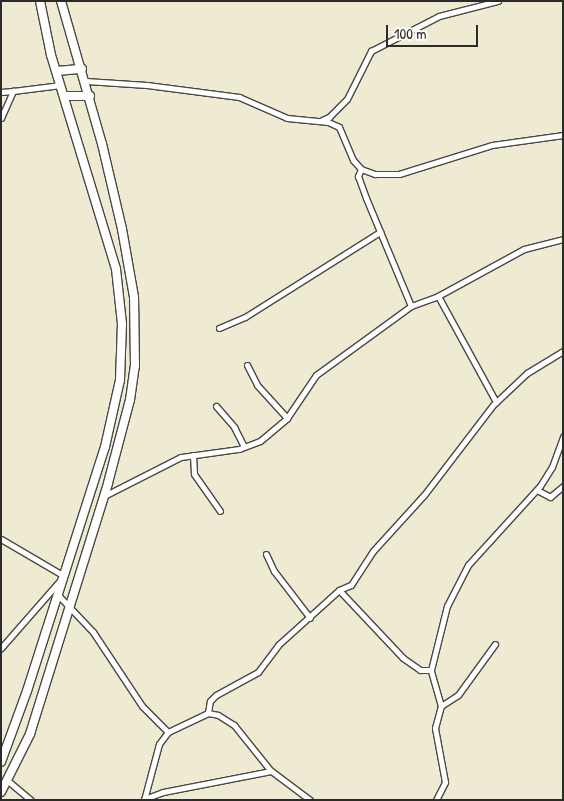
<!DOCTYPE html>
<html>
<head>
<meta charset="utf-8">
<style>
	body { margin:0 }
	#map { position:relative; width:564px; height:801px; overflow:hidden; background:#efebd3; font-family:"Patrick Hand",sans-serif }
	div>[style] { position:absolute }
	.roads { filter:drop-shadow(1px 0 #484844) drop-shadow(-1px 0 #484844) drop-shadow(0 1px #484844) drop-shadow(0 -1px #484844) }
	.street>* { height:5px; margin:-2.5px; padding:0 2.5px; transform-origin:2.5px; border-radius:2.5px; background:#fff }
	.secondary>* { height:8px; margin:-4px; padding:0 4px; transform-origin:4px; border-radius:4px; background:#fff }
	span { translate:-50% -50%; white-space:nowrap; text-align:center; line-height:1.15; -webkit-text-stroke:4px #fdfcf7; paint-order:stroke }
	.frame { position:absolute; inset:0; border:2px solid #2b2b2b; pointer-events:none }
	.scale { position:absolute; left:386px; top:25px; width:92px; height:22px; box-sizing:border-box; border:2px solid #2b2b2b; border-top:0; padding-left:6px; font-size:15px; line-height:18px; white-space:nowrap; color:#2b2b2b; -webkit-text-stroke:4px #fdfcf7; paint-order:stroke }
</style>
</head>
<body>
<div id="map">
	<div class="roads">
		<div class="street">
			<i style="left:86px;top:81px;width:61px;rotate:3.8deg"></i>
			<i style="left:147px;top:85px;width:93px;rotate:7.4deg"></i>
			<i style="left:239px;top:97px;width:52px;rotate:23.6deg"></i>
			<i style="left:287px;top:118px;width:41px;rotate:5.6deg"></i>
			<i style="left:328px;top:122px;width:12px;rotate:24deg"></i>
			<i style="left:339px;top:127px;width:36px;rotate:67deg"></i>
			<i style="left:353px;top:160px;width:12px;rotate:48deg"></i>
			<i style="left:361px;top:169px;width:15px;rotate:20deg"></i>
			<i style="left:375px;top:174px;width:24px"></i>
			<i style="left:399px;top:174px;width:97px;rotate:-17.3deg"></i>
			<i style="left:492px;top:145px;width:72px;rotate:-8deg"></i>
			<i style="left:1px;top:92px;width:12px;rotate:-5deg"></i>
			<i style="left:1px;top:118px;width:30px;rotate:-66deg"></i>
			<i style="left:13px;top:91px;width:48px;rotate:-7.1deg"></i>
			<i style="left:322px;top:120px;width:8px;rotate:-23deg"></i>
			<i style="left:329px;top:117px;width:25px;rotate:-45deg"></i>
			<i style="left:347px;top:99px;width:54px;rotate:-63.4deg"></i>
			<i style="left:371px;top:51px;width:76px;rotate:-27.2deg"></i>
			<i style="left:439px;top:16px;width:61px;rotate:-14.3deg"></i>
			<i style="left:361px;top:169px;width:8px;rotate:113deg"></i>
			<i style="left:358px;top:176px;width:23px;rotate:70deg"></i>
			<i style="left:366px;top:198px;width:117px;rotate:67.4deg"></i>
			<i style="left:438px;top:296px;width:121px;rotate:61.3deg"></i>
			<i style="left:219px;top:328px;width:28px;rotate:-23deg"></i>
			<i style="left:245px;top:317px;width:160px;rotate:-32.2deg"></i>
			<i style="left:247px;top:365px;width:22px;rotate:63deg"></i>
			<i style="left:257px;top:385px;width:45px;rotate:47.7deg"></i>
			<i style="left:216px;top:406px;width:28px;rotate:49deg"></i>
			<i style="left:234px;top:427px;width:22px;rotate:63deg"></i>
			<i style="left:193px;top:455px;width:19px;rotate:87deg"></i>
			<i style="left:194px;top:474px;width:45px;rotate:54.9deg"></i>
			<i style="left:537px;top:490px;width:15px;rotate:28deg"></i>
			<i style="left:550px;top:497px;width:17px;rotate:-40deg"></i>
			<i style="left:104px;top:496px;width:86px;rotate:-26.9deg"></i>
			<i style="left:181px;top:457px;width:59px;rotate:-7.9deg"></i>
			<i style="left:239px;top:449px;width:22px;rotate:-21deg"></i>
			<i style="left:260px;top:441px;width:35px;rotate:-40deg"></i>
			<i style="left:287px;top:418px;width:52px;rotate:-56deg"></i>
			<i style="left:316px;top:375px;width:117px;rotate:-36deg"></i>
			<i style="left:411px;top:306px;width:29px;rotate:-20deg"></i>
			<i style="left:438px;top:296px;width:98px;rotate:-28.7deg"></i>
			<i style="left:524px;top:249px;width:40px;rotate:-14.4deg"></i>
			<i style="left:1px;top:539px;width:73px;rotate:30.4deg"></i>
			<i style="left:64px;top:576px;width:96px;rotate:131.2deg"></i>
			<i style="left:266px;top:554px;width:19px;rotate:65deg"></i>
			<i style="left:274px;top:571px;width:59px;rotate:52.5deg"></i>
			<i style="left:339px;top:590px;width:13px;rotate:-23deg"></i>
			<i style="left:351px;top:585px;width:40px;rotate:-57.1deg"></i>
			<i style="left:373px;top:551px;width:76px;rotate:-47.7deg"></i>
			<i style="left:424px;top:495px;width:113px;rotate:-52.5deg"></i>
			<i style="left:493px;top:405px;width:47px;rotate:-43.3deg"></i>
			<i style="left:527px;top:373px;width:42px;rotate:-31.4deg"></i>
			<i style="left:58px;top:595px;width:51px;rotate:46.6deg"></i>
			<i style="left:93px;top:632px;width:89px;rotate:56.5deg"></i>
			<i style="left:142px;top:706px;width:37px;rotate:45deg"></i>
			<i style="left:168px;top:732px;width:15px;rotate:127deg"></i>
			<i style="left:159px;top:744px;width:58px;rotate:105deg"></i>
			<i style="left:441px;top:706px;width:20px;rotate:-33deg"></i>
			<i style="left:458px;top:695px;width:63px;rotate:-54deg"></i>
			<i style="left:208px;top:713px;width:12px;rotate:-81deg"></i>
			<i style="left:210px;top:701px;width:8px;rotate:-45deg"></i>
			<i style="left:216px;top:695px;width:48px;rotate:-28.7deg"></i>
			<i style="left:258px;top:672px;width:34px;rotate:-53deg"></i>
			<i style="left:278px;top:645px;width:82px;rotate:-42deg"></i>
			<i style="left:339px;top:590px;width:93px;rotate:46.7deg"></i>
			<i style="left:403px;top:658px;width:21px;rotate:35deg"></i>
			<i style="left:420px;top:670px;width:11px"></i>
			<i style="left:168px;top:732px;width:44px;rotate:-25.4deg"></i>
			<i style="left:208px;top:713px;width:10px;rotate:11deg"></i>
			<i style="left:218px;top:715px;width:19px;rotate:32deg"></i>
			<i style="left:234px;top:725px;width:58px;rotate:51.3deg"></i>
			<i style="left:270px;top:770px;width:50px;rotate:36.9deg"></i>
			<i style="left:8px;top:781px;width:30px;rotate:40deg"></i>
			<i style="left:144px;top:799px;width:20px;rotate:-20deg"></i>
			<i style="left:163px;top:792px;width:110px;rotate:-11deg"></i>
			<i style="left:436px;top:800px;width:20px;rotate:-63deg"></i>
			<i style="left:445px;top:782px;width:55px;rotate:-100.5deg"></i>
			<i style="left:435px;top:728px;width:23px;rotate:-75deg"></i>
			<i style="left:441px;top:706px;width:37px;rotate:-106deg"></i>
			<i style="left:431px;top:670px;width:66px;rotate:-76deg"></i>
			<i style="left:447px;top:606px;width:46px;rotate:-62.9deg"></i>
			<i style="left:468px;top:565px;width:107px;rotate:-47.7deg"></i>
			<i style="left:540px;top:486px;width:22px;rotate:-58deg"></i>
			<i style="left:552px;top:467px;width:33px;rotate:-70deg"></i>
		</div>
		<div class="secondary">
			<i style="left:57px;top:71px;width:25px;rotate:-5deg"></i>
			<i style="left:65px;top:96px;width:25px"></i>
			<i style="left:1px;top:762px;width:76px;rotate:-69.9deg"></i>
			<i style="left:27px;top:691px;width:256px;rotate:-72.3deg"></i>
			<i style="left:105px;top:447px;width:69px;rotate:-77.4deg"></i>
			<i style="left:120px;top:380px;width:56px;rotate:-88deg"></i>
			<i style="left:122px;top:324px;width:55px;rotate:-96.2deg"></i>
			<i style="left:116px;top:269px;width:224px;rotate:-106.9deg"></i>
			<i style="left:51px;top:55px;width:55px;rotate:-101.5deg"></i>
			<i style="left:1px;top:792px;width:65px;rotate:-63.4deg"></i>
			<i style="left:30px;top:734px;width:263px;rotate:-72.7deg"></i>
			<i style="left:108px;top:483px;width:86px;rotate:-75.2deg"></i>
			<i style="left:130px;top:400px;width:34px;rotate:-82deg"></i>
			<i style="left:135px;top:366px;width:69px;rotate:-90.8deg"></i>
			<i style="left:134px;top:297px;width:69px;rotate:-100deg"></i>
			<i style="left:122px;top:229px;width:87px;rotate:-103.2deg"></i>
			<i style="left:102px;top:144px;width:149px;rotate:-106deg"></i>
		</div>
	</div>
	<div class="frame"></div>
	<div class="scale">100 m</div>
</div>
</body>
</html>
